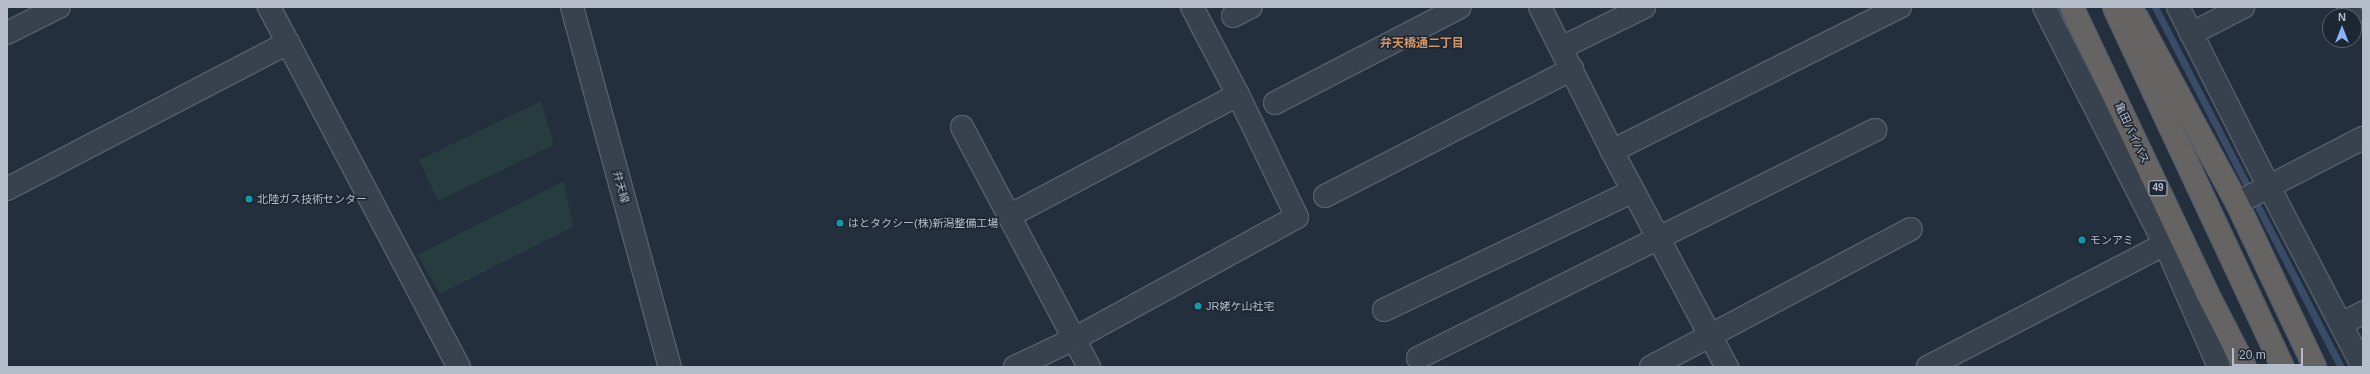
<!DOCTYPE html>
<html>
<head>
<meta charset="utf-8">
<style>
	body { margin:0 }
	#map { position:relative; width:2370px; height:374px; overflow:hidden; background:#242f3e; font-family:Helvetica,"Noto Sans JP",sans-serif }
	div>[style] { position:absolute }
	.green>* { inset:0; background:#263c3f }
	.stream>* { height:7px; margin:-3.5px; padding:0 3.5px; transform-origin:3.5px; border-radius:3.5px; background:#394c67 }
	.roads { filter:drop-shadow(1px 0 #565f6c) drop-shadow(-1px 0 #565f6c) drop-shadow(0 1px #565f6c) drop-shadow(0 -1px #565f6c) }
	.minor>* { height:22px; margin:-11px; padding:0 11px; transform-origin:11px; border-radius:11px; background:#38414e }
	.tertiary>* { height:22px; margin:-11px; padding:0 11px; transform-origin:11px; border-radius:11px; background:#38414e }
	.trunk>* { height:22px; margin:-11px; padding:0 11px; transform-origin:11px; border-radius:11px; background:#656462 }
	.dots>* { width:11px; height:11px; translate:-50% -50%; box-sizing:border-box; border:2px solid #1d2633; border-radius:50% }
	span { translate:-50% -50%; white-space:nowrap; text-align:center; line-height:1.15; -webkit-text-stroke:3px #1d2633; paint-order:stroke }
	.shield-label span { padding:1px 3px; background:#1d2633; border:1px solid; border-radius:3px; -webkit-text-stroke-width:0 }
	.shield-label { font-size:10px; color:#b4bcc9; font-weight:700 }
	.street-label { font-size:11px; color:#b4bcc9 }
	.poi-label { font-size:11px; color:#b4bcc9 }
	.left { translate:0 -50%; text-align:left }
	.neighbourhood-label { font-size:12px; color:#d59563; font-weight:700 }
	.frame { position:absolute; inset:0; border:8px solid #b4bcc9; pointer-events:none }
	.north { position:absolute; left:2322px; top:8px; width:40px; height:40px; box-sizing:border-box; background:#1d2633; border:1px solid #59626f; border-radius:50%; rotate:0deg; font-size:11px; font-weight:700; line-height:16px; text-align:center; color:#b4bcc9 }
	.north::after { content:''; display:block; margin:auto; width:14px; height:18px; background:#8ab4f8; clip-path:polygon(50% 0,100% 100%,50% 72%,0 100%) }
	.scale { position:absolute; left:2232px; top:348px; width:71px; height:18px; box-sizing:border-box; border:2px solid #b4bcc9; border-top:0; padding-left:5px; font-size:12px; line-height:14px; white-space:nowrap; color:#b4bcc9; -webkit-text-stroke:3px #1d2633; paint-order:stroke }
</style>
</head>
<body>
<div id="map">
	<div class="green">
		<i style="clip-path:polygon(541px 101px,554px 145px,438px 201px,419px 160px)"></i>
		<i style="clip-path:polygon(564px 181px,573px 227px,440px 294px,417px 255px)"></i>
	</div>
	<div class="stream">
		<i style="left:2155px;top:7px;width:405px;rotate:62.7deg"></i>
	</div>
	<div class="roads">
		<div class="minor">
			<i style="left:269px;top:7px;width:407px;rotate:62.2deg"></i>
			<i style="left:1540px;top:7px;width:161px;rotate:63.4deg"></i>
			<i style="left:1612px;top:151px;width:245px;rotate:62deg"></i>
			<i style="left:2044px;top:7px;width:266px;rotate:63deg"></i>
			<i style="left:2165px;top:244px;width:134px;rotate:66.3deg"></i>
			<i style="left:2178px;top:7px;width:202px;rotate:63.2deg"></i>
			<i style="left:2269px;top:187px;width:203px;rotate:62.4deg"></i>
			<i style="left:2348px;top:7px;width:10px;rotate:66deg"></i>
			<i style="left:1233px;top:16px;width:20px;rotate:-27deg"></i>
			<i style="left:7px;top:33px;width:58px;rotate:-26.6deg"></i>
			<i style="left:2191px;top:34px;width:59px;rotate:-27.4deg"></i>
			<i style="left:1561px;top:48px;width:93px;rotate:-26.3deg"></i>
			<i style="left:1275px;top:103px;width:208px;rotate:-27.4deg"></i>
			<i style="left:962px;top:127px;width:272px;rotate:62.1deg"></i>
			<i style="left:1612px;top:151px;width:322px;rotate:-26.6deg"></i>
			<i style="left:7px;top:189px;width:317px;rotate:-27.5deg"></i>
			<i style="left:1325px;top:196px;width:278px;rotate:-27.2deg"></i>
			<i style="left:2237px;top:203px;width:142px;rotate:-27.3deg"></i>
			<i style="left:1009px;top:216px;width:259px;rotate:-27.9deg"></i>
			<i style="left:1384px;top:310px;width:276px;rotate:-25.5deg"></i>
			<i style="left:2341px;top:324px;width:25px;rotate:-27deg"></i>
			<i style="left:1418px;top:358px;width:511px;rotate:-26.51deg"></i>
			<i style="left:1015px;top:367px;width:65px;rotate:-25.4deg"></i>
			<i style="left:1074px;top:339px;width:254px;rotate:-28.7deg"></i>
			<i style="left:1297px;top:217px;width:136px;rotate:-115.8deg"></i>
			<i style="left:1238px;top:95px;width:99px;rotate:-117.6deg"></i>
			<i style="left:1651px;top:367px;width:294px;rotate:-28deg"></i>
			<i style="left:1928px;top:367px;width:267px;rotate:-27.4deg"></i>
		</div>
		<div class="tertiary">
			<i style="left:572px;top:7px;width:373px;rotate:74.8deg"></i>
		</div>
		<div class="trunk">
			<i style="left:2072px;top:7px;width:314px;rotate:64.7deg"></i>
			<i style="left:2206px;top:291px;width:85px;rotate:62.8deg"></i>
			<i style="left:2114px;top:7px;width:398px;rotate:64.9deg"></i>
			<i style="left:2129px;top:7px;width:14px;rotate:54deg"></i>
			<i style="left:2137px;top:18px;width:210px;rotate:61.6deg"></i>
			<i style="left:2237px;top:203px;width:182px;rotate:64.6deg"></i>
		</div>
	</div>
	<div class="dots">
		<i style="left:249px;top:199px;background:#0f9aa8"></i>
		<i style="left:840px;top:223px;background:#0f9aa8"></i>
		<i style="left:2082px;top:240px;background:#0f9aa8"></i>
		<i style="left:1198px;top:306px;background:#0f9aa8"></i>
	</div>
	<div class="shield-label">
		<span style="left:2158px;top:188px">49</span>
	</div>
	<div class="street-label">
		<span style="left:2132px;top:133px;rotate:65deg">亀田バイパス</span>
		<span style="left:621px;top:187px;rotate:75deg">弁天線</span>
	</div>
	<div class="poi-label">
		<span class="left" style="left:257px;top:199px">北陸ガス技術センター</span>
		<span class="left" style="left:848px;top:223px">はとタクシー(株)新潟整備工場</span>
		<span class="left" style="left:2090px;top:240px">モンアミ</span>
		<span class="left" style="left:1206px;top:306px">JR姥ケ山社宅</span>
	</div>
	<div class="neighbourhood-label">
		<span style="left:1422px;top:44px">弁天橋通二丁目</span>
	</div>
	<div class="frame"></div>
	<div class="north">N</div>
	<div class="scale">20 m</div>
</div>
</body>
</html>
